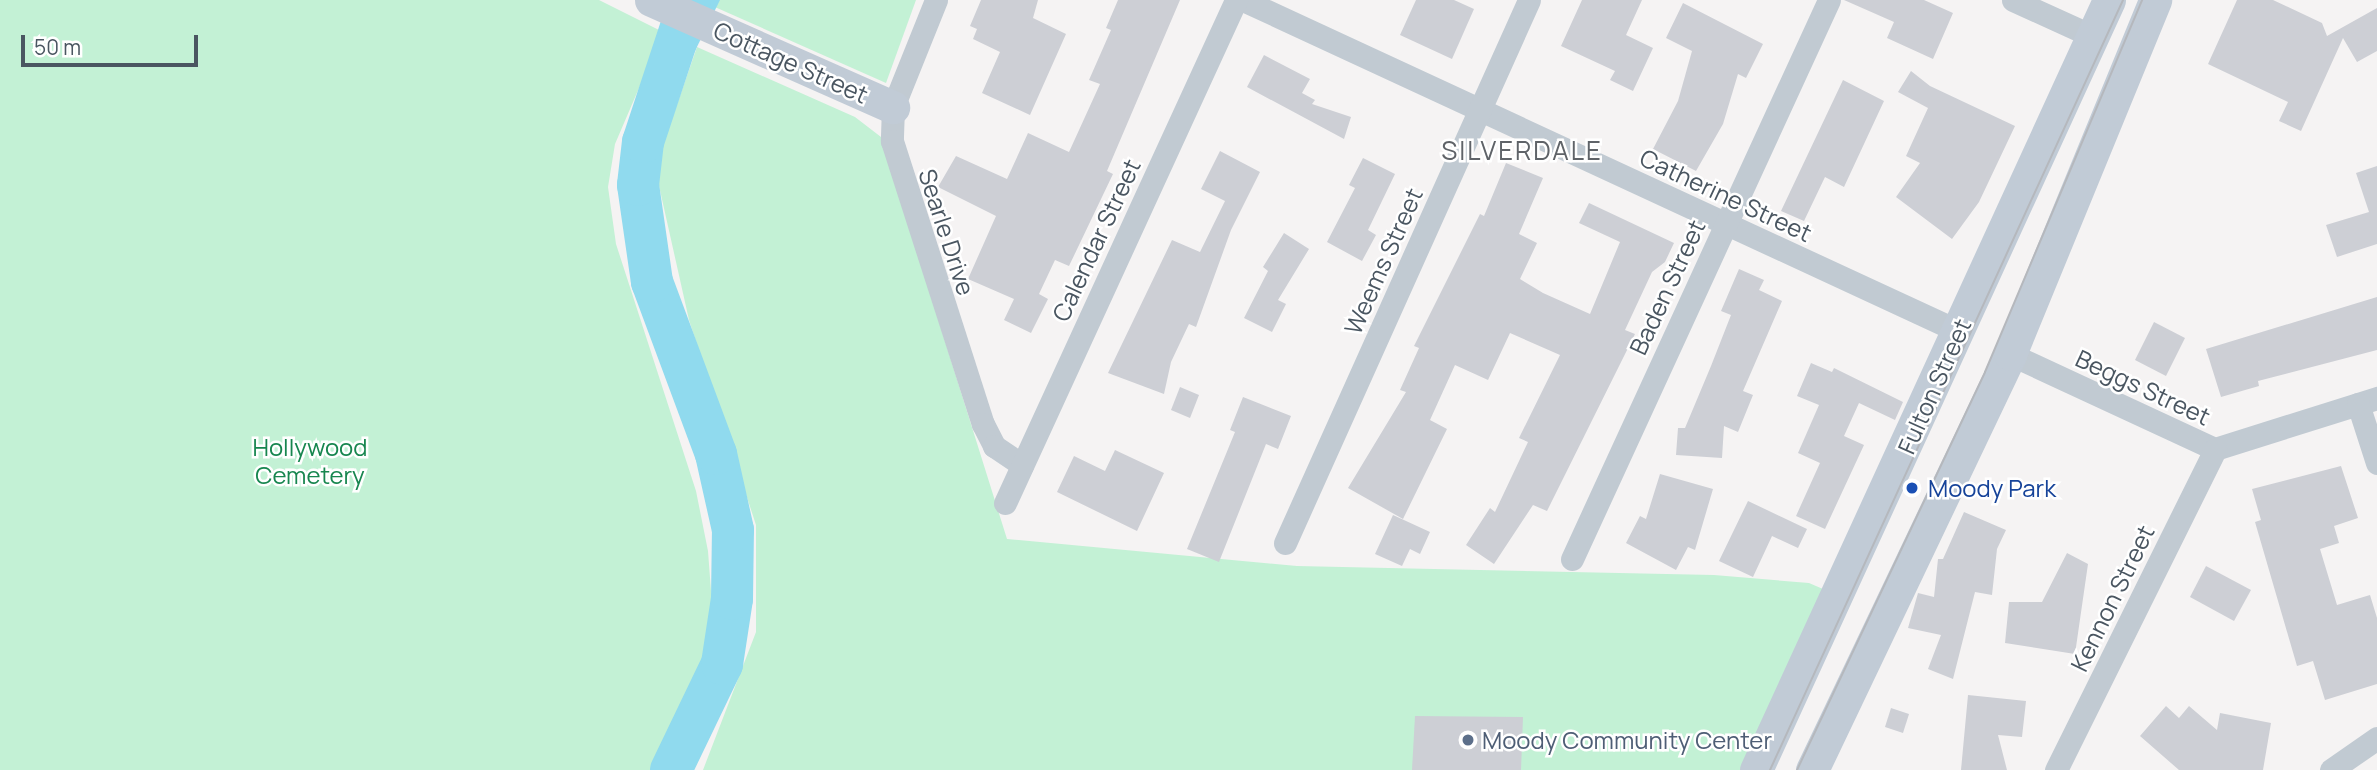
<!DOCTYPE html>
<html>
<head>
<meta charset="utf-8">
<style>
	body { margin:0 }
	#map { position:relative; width:2377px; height:770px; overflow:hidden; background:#f5f3f3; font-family:Manrope,sans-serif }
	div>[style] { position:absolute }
	.green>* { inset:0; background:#c3f1d5 }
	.water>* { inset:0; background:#90daee }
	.river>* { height:42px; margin:-21px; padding:0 21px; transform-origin:21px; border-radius:21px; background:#90daee }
	.building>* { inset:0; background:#cdcfd5 }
	.street>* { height:23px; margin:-11.5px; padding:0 11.5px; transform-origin:11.5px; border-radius:11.5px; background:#c1cad2 }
	.secondary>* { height:33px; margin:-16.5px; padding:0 16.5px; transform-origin:16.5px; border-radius:16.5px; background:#c1cbd6 }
	.tram>* { height:2px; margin:-1px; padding:0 1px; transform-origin:1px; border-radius:1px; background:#b5b8bd }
	.dots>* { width:19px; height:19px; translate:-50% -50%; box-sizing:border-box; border:4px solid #fff; border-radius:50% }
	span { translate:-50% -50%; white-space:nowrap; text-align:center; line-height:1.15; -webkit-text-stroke:5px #fff; paint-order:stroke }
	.street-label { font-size:24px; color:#4a5661 }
	.park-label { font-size:24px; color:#17864f }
	.transit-label { font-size:24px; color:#164399 }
	.left { translate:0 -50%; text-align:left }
	.service-label { font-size:24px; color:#4e5e75 }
	.neighbourhood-label { font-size:26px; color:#5f6368; letter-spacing:2px }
	.scale { position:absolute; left:21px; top:35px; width:177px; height:32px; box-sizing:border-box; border:4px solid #4a5661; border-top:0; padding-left:9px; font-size:21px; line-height:24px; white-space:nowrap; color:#4a5661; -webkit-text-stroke:5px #fff; paint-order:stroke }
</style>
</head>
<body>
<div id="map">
	<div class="green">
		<i style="clip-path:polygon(0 0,599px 0,663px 32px,615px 144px,608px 187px,616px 244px,696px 491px,708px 551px,713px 617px,706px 660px,661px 770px,0 770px)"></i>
		<i style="clip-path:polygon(699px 0,916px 0,886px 83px)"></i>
		<i style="clip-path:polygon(697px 47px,855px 117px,881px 137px,1007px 539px,1297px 566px,1714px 575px,1809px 583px,1830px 592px,1744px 770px,703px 770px,756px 632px,756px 525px,689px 320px,655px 168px)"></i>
	</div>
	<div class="water">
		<i style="clip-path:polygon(675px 0,720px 0,692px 57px,659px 43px)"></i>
	</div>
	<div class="river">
		<i style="left:671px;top:770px;width:118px;rotate:-64.3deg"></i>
		<i style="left:722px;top:664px;width:66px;rotate:-81.3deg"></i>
		<i style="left:732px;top:599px;width:69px;rotate:-89.2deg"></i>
		<i style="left:733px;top:530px;width:78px;rotate:-102.6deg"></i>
		<i style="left:716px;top:454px;width:184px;rotate:-110.4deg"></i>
		<i style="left:652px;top:282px;width:98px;rotate:-98.2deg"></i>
		<i style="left:638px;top:185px;width:43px;rotate:-83.4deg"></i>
		<i style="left:643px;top:142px;width:150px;rotate:-71.7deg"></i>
	</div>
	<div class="building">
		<i style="clip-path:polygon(981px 0,1038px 0,1033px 18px,1066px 34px,1030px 115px,982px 93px,1000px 52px,973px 39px,977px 29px,970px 26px)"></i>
		<i style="clip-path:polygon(1118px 0,1180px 0,1107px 171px,1113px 174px,1069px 266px,1055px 260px,1039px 294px,1048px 299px,1031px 333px,1004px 320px,1014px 299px,968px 279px,996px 216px,938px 187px,956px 156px,1007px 179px,1028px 133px,1069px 152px,1100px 84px,1089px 80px,1111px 30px,1106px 28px)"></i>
		<i style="clip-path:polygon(1416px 0,1454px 0,1474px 9px,1452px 59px,1400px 35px)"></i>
		<i style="clip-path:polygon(1582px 0,1642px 0,1626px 35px,1653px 48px,1633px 91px,1610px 80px,1615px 71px,1561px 46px)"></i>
		<i style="clip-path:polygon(1844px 0,1924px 0,1953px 13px,1933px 59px,1887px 38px,1894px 22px)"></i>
		<i style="clip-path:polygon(2237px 0,2273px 0,2322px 23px,2327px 36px,2377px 8px,2377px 51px,2357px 62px,2343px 38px,2301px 131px,2279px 121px,2288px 102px,2208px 64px)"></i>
		<i style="clip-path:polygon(1683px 3px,1763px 44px,1746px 78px,1738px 74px,1723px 124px,1696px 171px,1653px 149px,1678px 101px,1692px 51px,1666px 38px)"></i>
		<i style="clip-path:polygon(1264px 55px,1310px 79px,1302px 93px,1315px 100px,1312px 104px,1351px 117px,1344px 139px,1247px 87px)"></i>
		<i style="clip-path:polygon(1911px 71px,1930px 86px,2015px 126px,1979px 202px,1952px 239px,1896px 197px,1920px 163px,1906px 156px,1928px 108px,1898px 92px)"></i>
		<i style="clip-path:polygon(1843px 80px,1884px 101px,1844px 187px,1825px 177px,1804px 221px,1781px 211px)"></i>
		<i style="clip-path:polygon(1220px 151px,1260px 172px,1231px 230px,1196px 327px,1189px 324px,1171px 362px,1164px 394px,1108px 373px,1172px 240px,1200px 252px,1225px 201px,1201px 189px)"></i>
		<i style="clip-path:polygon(1363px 158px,1395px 174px,1368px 230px,1376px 235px,1362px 261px,1327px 242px,1355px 188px,1349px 185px)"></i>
		<i style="clip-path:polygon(1506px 163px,1543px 178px,1519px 234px,1537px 243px,1520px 279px,1543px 293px,1590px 314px,1620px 242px,1579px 223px,1589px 203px,1674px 243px,1665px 262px,1652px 272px,1625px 330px,1635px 334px,1547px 511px,1533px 505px,1494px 564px,1466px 545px,1490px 508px,1495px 512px,1528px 442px,1519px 438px,1560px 355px,1510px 333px,1488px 380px,1455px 365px,1430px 420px,1447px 429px,1403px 519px,1348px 488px,1406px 392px,1400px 390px,1419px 348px,1414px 346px,1480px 214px,1484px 216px)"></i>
		<i style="clip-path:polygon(2377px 166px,2377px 244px,2337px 257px,2326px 225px,2369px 212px,2356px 173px)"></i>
		<i style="clip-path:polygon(1284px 233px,1309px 249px,1278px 300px,1286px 304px,1272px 332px,1244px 318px,1268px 271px,1263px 267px)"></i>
		<i style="clip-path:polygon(1739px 269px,1764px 280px,1759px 290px,1782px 301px,1743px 391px,1753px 395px,1738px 432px,1724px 426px,1722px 458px,1676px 455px,1678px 428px,1685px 428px,1711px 366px,1731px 315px,1721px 311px)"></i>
		<i style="clip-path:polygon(2377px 297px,2377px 350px,2258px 381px,2259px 386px,2221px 397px,2206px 349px)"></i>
		<i style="clip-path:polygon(2154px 322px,2185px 338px,2166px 376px,2135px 360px)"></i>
		<i style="clip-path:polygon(1811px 363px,1832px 372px,1834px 368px,1903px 402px,1895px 420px,1859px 403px,1844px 436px,1864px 445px,1825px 529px,1796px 516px,1820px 463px,1798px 453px,1819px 405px,1797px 396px)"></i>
		<i style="clip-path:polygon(1180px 387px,1199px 395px,1190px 418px,1171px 410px)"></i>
		<i style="clip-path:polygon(1243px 397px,1291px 416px,1278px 449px,1266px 444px,1219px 562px,1187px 549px,1235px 432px,1230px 430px)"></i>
		<i style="clip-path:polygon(1115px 450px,1164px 473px,1137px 531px,1057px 492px,1074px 456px,1105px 471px)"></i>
		<i style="clip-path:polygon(2341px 466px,2358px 518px,2334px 526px,2339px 543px,2320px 549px,2337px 605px,2370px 595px,2377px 618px,2377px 684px,2325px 700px,2313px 661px,2297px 666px,2255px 522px,2261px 520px,2252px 489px)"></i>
		<i style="clip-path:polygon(1660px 474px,1713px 489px,1695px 550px,1688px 547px,1676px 570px,1626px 543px,1640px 516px,1646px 519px)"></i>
		<i style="clip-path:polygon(1748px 501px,1807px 529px,1798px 548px,1772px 536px,1753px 577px,1719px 561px)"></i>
		<i style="clip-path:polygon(1964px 512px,2006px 530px,1997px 549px,1992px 595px,1975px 592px,1953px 679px,1928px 669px,1941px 635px,1908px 628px,1918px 593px,1934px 597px,1938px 559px,1943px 559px)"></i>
		<i style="clip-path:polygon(1393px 515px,1430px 532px,1420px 554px,1410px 549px,1402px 566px,1375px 554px)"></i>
		<i style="clip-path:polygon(2067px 553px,2088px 564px,2075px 654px,2005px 643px,2009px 602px,2042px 602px)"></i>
		<i style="clip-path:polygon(2206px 566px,2251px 590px,2234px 621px,2190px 597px)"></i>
		<i style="clip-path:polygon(1968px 695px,2026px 701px,2022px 737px,1998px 735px,2007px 770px,1961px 770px)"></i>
		<i style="clip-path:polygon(2166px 706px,2179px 718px,2189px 706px,2217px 730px,2220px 713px,2271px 723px,2263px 770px,2179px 770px,2140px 736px)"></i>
		<i style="clip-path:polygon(1891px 708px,1909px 714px,1903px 733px,1885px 727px)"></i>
		<i style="clip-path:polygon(1415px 716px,1523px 717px,1521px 770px,1412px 770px)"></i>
	</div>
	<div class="street">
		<i style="left:936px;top:0;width:115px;rotate:111.9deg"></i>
		<i style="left:893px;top:107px;width:34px;rotate:92deg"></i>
		<i style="left:892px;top:141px;width:297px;rotate:72.2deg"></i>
		<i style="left:983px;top:424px;width:25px;rotate:63deg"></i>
		<i style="left:994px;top:446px;width:34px;rotate:34deg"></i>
		<i style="left:1243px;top:0;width:788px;rotate:24.84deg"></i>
		<i style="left:2013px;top:0;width:87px;rotate:24.5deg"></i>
		<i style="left:2010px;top:354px;width:226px;rotate:24.9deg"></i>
		<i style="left:2215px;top:449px;width:170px;rotate:-17.5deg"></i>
		<i style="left:2358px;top:404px;width:62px;rotate:72.1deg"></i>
		<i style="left:1005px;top:503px;width:554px;rotate:-65.33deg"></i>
		<i style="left:1285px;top:543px;width:595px;rotate:-65.8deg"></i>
		<i style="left:1572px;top:559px;width:615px;rotate:-65.31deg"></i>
		<i style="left:2056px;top:770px;width:358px;rotate:-63.6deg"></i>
		<i style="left:2331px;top:770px;width:56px;rotate:-34.8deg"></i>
	</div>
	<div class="secondary">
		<i style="left:651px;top:0;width:265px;rotate:23.9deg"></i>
		<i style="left:1756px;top:770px;width:847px;rotate:-65.37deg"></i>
		<i style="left:1812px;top:770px;width:461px;rotate:-64.5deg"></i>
		<i style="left:2010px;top:354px;width:383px;rotate:-67.7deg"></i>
	</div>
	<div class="tram">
		<i style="left:1770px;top:770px;width:847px;rotate:-65.37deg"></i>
		<i style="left:1797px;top:770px;width:440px;rotate:-64.7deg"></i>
		<i style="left:1985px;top:372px;width:404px;rotate:-67.1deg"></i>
	</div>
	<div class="dots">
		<i style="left:1912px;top:488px;background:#1a4fb4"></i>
		<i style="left:1468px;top:740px;background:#5c6f8a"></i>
	</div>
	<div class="street-label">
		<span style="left:791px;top:62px;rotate:24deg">Cottage Street</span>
		<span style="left:1726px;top:195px;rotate:25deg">Catherine Street</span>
		<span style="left:947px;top:232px;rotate:72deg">Searle Drive</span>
		<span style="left:1096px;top:240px;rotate:-65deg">Calendar Street</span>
		<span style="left:1383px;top:261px;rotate:-66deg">Weems Street</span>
		<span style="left:1667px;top:287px;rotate:-65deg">Baden Street</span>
		<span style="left:1934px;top:386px;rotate:-66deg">Fulton Street</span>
		<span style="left:2143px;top:387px;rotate:25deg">Beggs Street</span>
		<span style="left:2112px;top:598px;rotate:-64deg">Kennon Street</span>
	</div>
	<div class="park-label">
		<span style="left:310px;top:461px">Hollywood<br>Cemetery</span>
	</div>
	<div class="transit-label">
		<span class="left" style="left:1928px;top:488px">Moody Park</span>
	</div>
	<div class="service-label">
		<span class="left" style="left:1482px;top:740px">Moody Community Center</span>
	</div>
	<div class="neighbourhood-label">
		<span style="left:1522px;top:151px">SILVERDALE</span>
	</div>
	<div class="scale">50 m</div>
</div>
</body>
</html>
